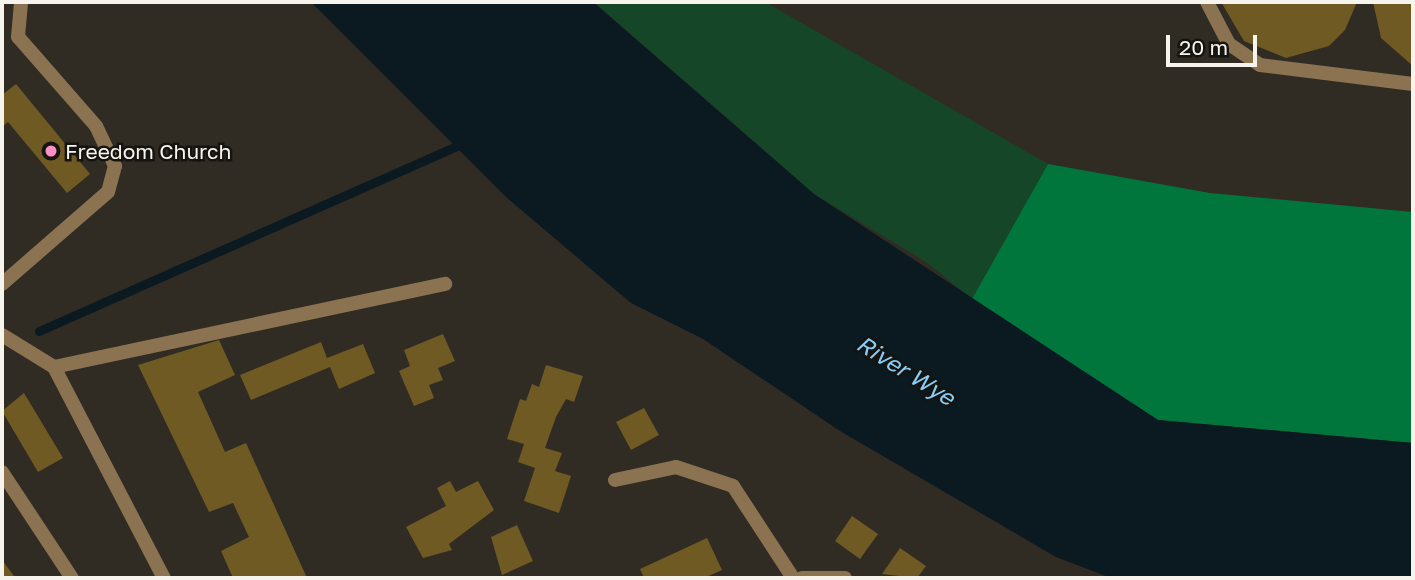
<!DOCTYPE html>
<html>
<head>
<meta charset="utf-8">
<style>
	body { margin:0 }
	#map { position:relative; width:1415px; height:580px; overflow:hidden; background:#302c23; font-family:"Golos Text",sans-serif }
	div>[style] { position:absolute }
	.green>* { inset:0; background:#154627 }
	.forest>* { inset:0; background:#00753c }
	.water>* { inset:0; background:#0b1921 }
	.stream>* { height:9px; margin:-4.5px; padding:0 4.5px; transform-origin:4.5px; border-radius:4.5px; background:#0b1921 }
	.building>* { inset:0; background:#6f5a24 }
	.service>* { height:14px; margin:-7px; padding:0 7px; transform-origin:7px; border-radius:7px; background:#8b7351 }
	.minor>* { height:14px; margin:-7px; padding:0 7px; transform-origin:7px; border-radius:7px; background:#8b7351 }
	.tertiary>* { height:14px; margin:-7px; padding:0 7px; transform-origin:7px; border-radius:7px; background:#8b7351 }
	.dots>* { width:19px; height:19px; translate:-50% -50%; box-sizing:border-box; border:4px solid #161410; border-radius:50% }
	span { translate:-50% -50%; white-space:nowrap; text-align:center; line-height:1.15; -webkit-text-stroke:5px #161410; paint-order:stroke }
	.poi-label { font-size:21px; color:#f7f4ee }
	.left { translate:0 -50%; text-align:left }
	.water-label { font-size:23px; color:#86cffa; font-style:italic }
	.frame { position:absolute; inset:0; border:4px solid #f7f4ee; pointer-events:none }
	.scale { position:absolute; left:1166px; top:35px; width:91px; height:32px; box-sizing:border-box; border:4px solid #f7f4ee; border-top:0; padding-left:9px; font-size:21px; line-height:24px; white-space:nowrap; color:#f7f4ee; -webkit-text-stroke:5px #161410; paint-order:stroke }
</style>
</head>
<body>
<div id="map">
	<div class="green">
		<i style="clip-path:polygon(594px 2px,765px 2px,1048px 164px,972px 299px,926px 262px,814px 194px)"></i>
	</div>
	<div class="forest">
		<i style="clip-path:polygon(1048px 164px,1210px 193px,1413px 212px,1413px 443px,1158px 420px,972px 299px)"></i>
	</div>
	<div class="water">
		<i style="clip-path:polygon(311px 2px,593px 2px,814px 194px,1158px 420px,1413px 443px,1413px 578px,1111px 578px,1056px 557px,840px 431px,703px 339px,631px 303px,507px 198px)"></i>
	</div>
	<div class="stream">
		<i style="left:39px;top:331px;width:467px;rotate:-23.9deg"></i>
	</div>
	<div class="building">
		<i style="clip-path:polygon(1221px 2px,1357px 2px,1345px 30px,1329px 46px,1286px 58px,1244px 41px)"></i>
		<i style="clip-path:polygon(1373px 2px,1413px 2px,1413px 66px,1381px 38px)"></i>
		<i style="clip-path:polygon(16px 84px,90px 174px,67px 193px,8px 122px,2px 127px,2px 95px)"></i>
		<i style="clip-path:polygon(443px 334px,455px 361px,438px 368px,443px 380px,429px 385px,434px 398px,414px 406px,399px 371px,410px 366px,404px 350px)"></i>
		<i style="clip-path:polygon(219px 340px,235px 375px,198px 392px,225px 452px,246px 443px,307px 578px,233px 578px,221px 551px,249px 537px,233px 503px,209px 512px,138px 365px)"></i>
		<i style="clip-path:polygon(321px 342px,327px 358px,363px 344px,375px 373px,339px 389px,330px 367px,251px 400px,240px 375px)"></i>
		<i style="clip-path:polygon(546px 365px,583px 376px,574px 402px,566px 399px,556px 417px,545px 448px,562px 453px,555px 471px,571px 476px,559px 513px,524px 501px,535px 468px,518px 462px,524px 444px,507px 439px,520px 399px,526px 401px,532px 384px,539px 387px)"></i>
		<i style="clip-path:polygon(24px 393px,63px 458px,38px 472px,2px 411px)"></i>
		<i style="clip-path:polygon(644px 408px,659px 435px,631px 450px,616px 422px)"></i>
		<i style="clip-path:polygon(450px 481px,456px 492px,478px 481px,494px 510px,449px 544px,452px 550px,423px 558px,406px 527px,446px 506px,437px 488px)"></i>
		<i style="clip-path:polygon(852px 516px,878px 534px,860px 559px,835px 541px)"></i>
		<i style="clip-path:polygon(517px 525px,533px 561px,502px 575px,491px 537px)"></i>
		<i style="clip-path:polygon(707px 538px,722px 570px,704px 578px,644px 578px,640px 569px)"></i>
		<i style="clip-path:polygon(900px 548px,926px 566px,917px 578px,882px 574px)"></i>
		<i style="clip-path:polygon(2px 560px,14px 576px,15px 578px,2px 578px)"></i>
	</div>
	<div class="service">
		<i style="left:1207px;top:2px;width:47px;rotate:62.4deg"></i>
		<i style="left:1229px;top:44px;width:37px;rotate:34deg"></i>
		<i style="left:1260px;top:65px;width:154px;rotate:7.1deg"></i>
		<i style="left:2px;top:284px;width:140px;rotate:-41deg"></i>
		<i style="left:108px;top:192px;width:27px;rotate:-75deg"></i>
		<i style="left:115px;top:166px;width:44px;rotate:-115.4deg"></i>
		<i style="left:96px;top:126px;width:118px;rotate:-131.2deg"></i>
		<i style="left:18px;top:37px;width:35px;rotate:-85deg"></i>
	</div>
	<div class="minor">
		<i style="left:2px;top:335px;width:61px;rotate:31.6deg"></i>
		<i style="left:54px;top:367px;width:238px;rotate:62.5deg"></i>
		<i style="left:54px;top:367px;width:400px;rotate:-12deg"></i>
		<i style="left:615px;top:480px;width:62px;rotate:-12deg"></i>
		<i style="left:676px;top:467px;width:60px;rotate:18.4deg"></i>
		<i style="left:733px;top:486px;width:110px;rotate:56.9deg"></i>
		<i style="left:802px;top:578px;width:43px"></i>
	</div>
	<div class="tertiary">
		<i style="left:2px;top:472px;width:127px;rotate:56.6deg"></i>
	</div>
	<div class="dots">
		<i style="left:51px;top:151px;background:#fc8fc3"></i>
	</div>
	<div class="poi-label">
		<span class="left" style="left:65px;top:151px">Freedom Church</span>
	</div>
	<div class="water-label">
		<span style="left:906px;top:370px;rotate:32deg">River Wye</span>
	</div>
	<div class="frame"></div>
	<div class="scale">20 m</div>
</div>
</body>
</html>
